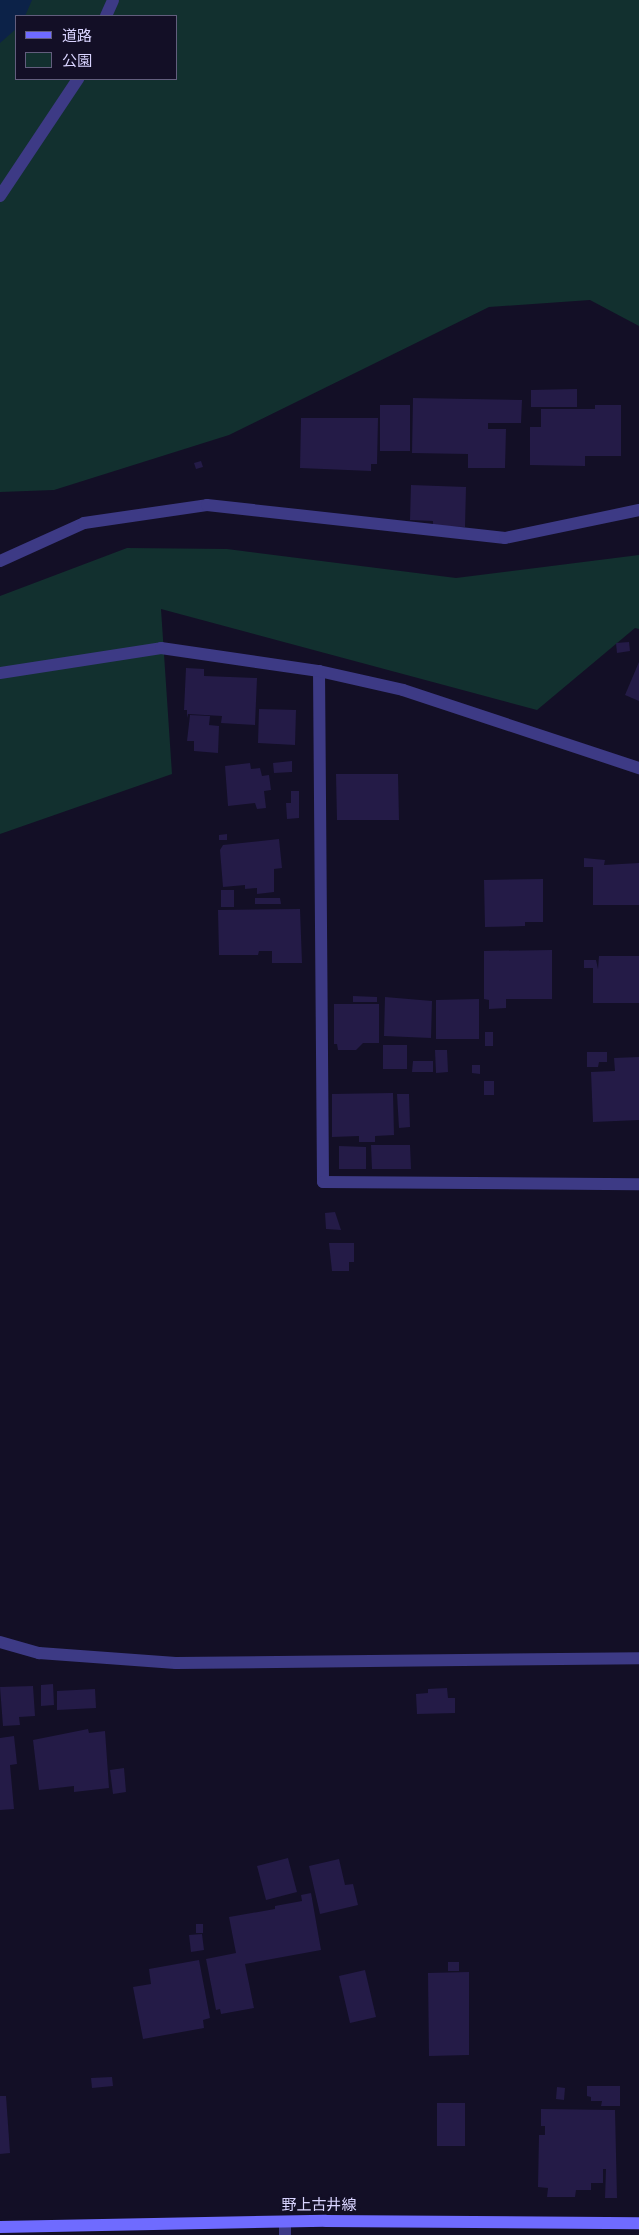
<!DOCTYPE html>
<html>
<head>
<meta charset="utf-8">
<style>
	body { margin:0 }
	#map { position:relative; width:639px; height:2235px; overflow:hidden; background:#130f26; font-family:Karla,"Noto Sans JP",sans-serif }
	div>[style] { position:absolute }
	.green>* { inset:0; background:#12302f }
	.water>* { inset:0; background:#0c2248 }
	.building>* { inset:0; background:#241b47 }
	.service>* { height:12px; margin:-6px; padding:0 6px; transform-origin:6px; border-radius:6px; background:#3d3a85 }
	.minor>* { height:12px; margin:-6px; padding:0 6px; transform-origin:6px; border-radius:6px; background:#3d3a85 }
	.tertiary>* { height:12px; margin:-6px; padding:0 6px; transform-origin:6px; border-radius:6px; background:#3d3a85 }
	.secondary>* { height:12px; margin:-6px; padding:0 6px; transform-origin:6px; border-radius:6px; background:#6f6bff }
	span { translate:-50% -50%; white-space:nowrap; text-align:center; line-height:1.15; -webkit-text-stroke:4.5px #130f26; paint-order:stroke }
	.street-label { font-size:15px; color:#d9d4ff }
	.legend { position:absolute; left:15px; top:15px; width:162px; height:65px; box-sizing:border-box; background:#130f26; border:1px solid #625e7d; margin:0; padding:6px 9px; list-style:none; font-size:15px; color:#d9d4ff }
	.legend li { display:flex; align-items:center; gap:10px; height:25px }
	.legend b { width:25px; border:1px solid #625e7d }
</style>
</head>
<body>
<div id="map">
	<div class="green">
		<i style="clip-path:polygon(30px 0,639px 0,639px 326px,590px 300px,489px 307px,229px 435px,54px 490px,0 492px,0 41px,16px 19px,16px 79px,176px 79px,176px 16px,18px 16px)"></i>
		<i style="clip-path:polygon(127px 548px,227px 549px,456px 578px,639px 555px,639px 629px,635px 628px,537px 710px,161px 609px,172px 774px,0 834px,0 596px)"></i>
	</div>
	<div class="water">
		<i style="clip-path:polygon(0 0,32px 0,25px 16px,16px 16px,16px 29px,0 43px)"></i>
	</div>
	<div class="building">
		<i style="clip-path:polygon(577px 389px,577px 407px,531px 407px,531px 390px)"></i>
		<i style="clip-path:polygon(413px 398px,522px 400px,521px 423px,488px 423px,488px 429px,506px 429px,505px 468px,468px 468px,468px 454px,412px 453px)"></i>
		<i style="clip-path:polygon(380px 405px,410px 405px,410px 451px,380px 451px)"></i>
		<i style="clip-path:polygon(595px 405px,621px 405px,621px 456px,585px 456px,585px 466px,530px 465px,530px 427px,541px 427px,541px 409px,595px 409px)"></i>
		<i style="clip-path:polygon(301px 418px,378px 418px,377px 464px,371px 464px,371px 471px,300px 468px)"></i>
		<i style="clip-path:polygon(201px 461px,203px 467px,196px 469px,194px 463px)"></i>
		<i style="clip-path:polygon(411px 485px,466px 487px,465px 527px,433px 526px,433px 521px,410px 520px)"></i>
		<i style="clip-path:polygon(629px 642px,630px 651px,617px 653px,616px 643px)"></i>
		<i style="clip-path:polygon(639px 662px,639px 701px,625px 695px)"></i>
		<i style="clip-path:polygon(186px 668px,204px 669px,204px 676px,257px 678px,255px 725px,221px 723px,222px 716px,188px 714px,187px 718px,187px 710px,184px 710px)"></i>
		<i style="clip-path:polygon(259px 709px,296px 710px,295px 745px,258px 743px)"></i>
		<i style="clip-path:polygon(190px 715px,210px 716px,209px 725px,219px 726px,218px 753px,194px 751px,194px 741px,187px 741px)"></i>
		<i style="clip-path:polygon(292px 761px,292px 772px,274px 773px,273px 763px)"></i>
		<i style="clip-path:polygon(250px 763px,251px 769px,260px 768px,262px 776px,269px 775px,271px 790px,264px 791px,266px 808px,257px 809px,255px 803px,228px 806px,225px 766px)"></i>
		<i style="clip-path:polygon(336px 774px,398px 774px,399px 820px,337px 820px)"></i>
		<i style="clip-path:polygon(291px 791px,299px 791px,299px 818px,287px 819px,286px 803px,291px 803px)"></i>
		<i style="clip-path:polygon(227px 834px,227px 840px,219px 840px,219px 835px)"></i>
		<i style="clip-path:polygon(279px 839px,282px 868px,274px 869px,274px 892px,257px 894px,257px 888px,245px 889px,245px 885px,223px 887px,220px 850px,223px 845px)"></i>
		<i style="clip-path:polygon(584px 858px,605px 860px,604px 865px,639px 863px,639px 905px,593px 905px,593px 867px,584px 867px)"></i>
		<i style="clip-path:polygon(543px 879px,543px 922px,525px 922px,525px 926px,485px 927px,484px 880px)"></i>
		<i style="clip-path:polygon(221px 890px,234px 890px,234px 907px,221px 907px)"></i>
		<i style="clip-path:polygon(255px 898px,280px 898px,281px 904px,255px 904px)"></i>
		<i style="clip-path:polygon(300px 909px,302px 963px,272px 963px,272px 951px,259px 951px,258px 955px,219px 955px,218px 910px)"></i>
		<i style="clip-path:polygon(552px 950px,552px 999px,506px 999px,506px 1008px,489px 1009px,489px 1000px,484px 999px,484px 951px)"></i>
		<i style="clip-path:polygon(599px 956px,639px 956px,639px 1003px,593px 1003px,593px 968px,584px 968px,584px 960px,596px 960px,598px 969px)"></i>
		<i style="clip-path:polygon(353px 996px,377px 997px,377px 1002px,353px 1002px)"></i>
		<i style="clip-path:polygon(385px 997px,432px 1001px,431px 1038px,384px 1036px)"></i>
		<i style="clip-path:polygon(479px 999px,479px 1039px,436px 1039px,436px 1000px)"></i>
		<i style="clip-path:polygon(334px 1004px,379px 1004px,379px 1043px,363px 1043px,356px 1050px,338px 1050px,337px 1044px,334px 1044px)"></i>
		<i style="clip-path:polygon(485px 1032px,493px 1032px,493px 1046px,485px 1046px)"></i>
		<i style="clip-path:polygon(383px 1045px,407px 1045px,407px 1069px,383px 1069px)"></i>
		<i style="clip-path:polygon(435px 1050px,447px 1050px,448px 1072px,436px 1073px)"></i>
		<i style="clip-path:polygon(587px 1052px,607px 1052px,607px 1062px,599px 1062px,598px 1067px,587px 1067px)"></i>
		<i style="clip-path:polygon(639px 1057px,639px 1120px,593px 1122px,591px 1072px,615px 1071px,614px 1058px)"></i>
		<i style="clip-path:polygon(413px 1061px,433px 1061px,433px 1072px,412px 1072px)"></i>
		<i style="clip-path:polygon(472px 1065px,480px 1065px,480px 1074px,472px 1073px)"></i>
		<i style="clip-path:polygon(484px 1081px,494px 1081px,494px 1095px,484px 1095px)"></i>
		<i style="clip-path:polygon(393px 1093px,394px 1135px,375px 1136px,375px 1142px,359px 1142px,359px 1136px,332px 1137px,332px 1094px)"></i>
		<i style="clip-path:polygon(397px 1094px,409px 1094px,410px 1127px,399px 1128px)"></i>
		<i style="clip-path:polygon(371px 1145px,410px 1145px,411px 1169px,372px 1169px)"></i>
		<i style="clip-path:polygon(339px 1146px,366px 1147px,366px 1169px,339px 1169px)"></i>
		<i style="clip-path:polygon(335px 1212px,341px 1230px,326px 1229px,325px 1213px)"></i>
		<i style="clip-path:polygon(329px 1243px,354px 1243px,354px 1262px,349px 1262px,349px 1271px,332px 1271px)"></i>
		<i style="clip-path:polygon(53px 1684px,54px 1705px,41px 1706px,41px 1685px)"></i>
		<i style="clip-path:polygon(33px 1686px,35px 1716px,19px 1717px,20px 1725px,3px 1726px,0 1687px)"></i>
		<i style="clip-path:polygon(447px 1688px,448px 1698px,455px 1698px,455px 1713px,417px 1714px,416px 1694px,428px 1693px,428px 1689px)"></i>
		<i style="clip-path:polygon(95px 1689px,96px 1708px,57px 1710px,57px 1691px)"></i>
		<i style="clip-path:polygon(88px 1729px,89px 1733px,105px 1731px,109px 1788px,74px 1792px,74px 1786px,39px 1790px,33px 1740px)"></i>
		<i style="clip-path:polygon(14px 1736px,17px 1764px,10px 1765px,14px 1809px,0 1810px,0 1738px)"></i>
		<i style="clip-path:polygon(124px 1768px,126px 1792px,113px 1794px,110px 1770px)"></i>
		<i style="clip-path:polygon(288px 1858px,297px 1892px,266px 1900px,257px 1866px)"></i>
		<i style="clip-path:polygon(339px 1859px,345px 1885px,353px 1884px,358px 1905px,320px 1914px,309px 1866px)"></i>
		<i style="clip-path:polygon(311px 1893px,321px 1950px,245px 1964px,254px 2008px,221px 2014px,220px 2009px,216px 2010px,206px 1959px,236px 1953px,229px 1917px,275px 1909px,275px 1906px,302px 1901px,301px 1895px)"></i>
		<i style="clip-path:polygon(196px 1924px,203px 1924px,203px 1933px,196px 1933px)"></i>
		<i style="clip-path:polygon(202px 1934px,204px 1950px,191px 1952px,189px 1935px)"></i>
		<i style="clip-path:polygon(199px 1960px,210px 2018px,203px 2020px,204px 2028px,143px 2039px,133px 1987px,151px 1984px,149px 1969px)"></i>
		<i style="clip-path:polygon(448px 1962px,459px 1962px,459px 1971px,448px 1971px)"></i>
		<i style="clip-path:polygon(365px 1970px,376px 2017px,350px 2023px,339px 1976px)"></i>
		<i style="clip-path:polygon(469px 1972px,469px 2055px,429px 2056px,428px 1973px)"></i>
		<i style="clip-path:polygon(112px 2077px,113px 2086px,92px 2088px,91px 2078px)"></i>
		<i style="clip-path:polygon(587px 2086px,620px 2086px,620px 2106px,601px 2106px,602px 2101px,591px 2101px,591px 2097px,587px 2096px)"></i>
		<i style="clip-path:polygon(557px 2087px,565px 2088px,564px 2100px,556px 2099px)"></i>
		<i style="clip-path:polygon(0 2096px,6px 2096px,10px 2153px,0 2154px)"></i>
		<i style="clip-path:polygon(437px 2103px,465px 2103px,465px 2146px,437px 2146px)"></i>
		<i style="clip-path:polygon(541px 2109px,615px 2110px,617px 2198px,605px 2198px,606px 2169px,603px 2169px,603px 2183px,591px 2183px,591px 2190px,576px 2190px,575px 2197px,547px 2197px,548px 2188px,538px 2187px,539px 2135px,545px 2135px,545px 2126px,541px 2126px)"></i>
	</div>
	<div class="service">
		<i style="left:0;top:561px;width:92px;rotate:-24.3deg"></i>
		<i style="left:84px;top:523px;width:124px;rotate:-8.3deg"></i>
		<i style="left:207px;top:505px;width:300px;rotate:6.3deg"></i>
		<i style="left:505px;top:538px;width:137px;rotate:-11.8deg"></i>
	</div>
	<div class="minor">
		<i style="left:319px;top:671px;width:511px;rotate:89.55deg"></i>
		<i style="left:323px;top:1182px;width:316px;rotate:0.4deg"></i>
		<i style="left:0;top:673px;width:163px;rotate:-8.8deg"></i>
		<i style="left:161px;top:648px;width:160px;rotate:8.3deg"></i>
		<i style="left:319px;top:671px;width:86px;rotate:12.7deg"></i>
		<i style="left:403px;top:690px;width:249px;rotate:18.3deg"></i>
		<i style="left:285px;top:2222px;width:13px;rotate:90deg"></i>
	</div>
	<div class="tertiary">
		<i style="left:106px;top:16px;width:17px;rotate:-66deg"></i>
		<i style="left:0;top:196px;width:141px;rotate:-56.3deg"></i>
		<i style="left:0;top:1642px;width:41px;rotate:15.8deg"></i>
		<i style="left:39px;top:1653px;width:137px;rotate:4.2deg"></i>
		<i style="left:176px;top:1663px;width:463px;rotate:-0.6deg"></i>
	</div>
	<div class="secondary">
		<i style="left:0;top:2227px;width:326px;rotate:-1.1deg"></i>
		<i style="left:326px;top:2221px;width:313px;rotate:0.4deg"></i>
	</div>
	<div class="street-label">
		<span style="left:319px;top:2206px">野上古井線</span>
	</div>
	<ul class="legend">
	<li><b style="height:6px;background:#6f6bff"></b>道路</li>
	<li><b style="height:14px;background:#12302f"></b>公園</li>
	</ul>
</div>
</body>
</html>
